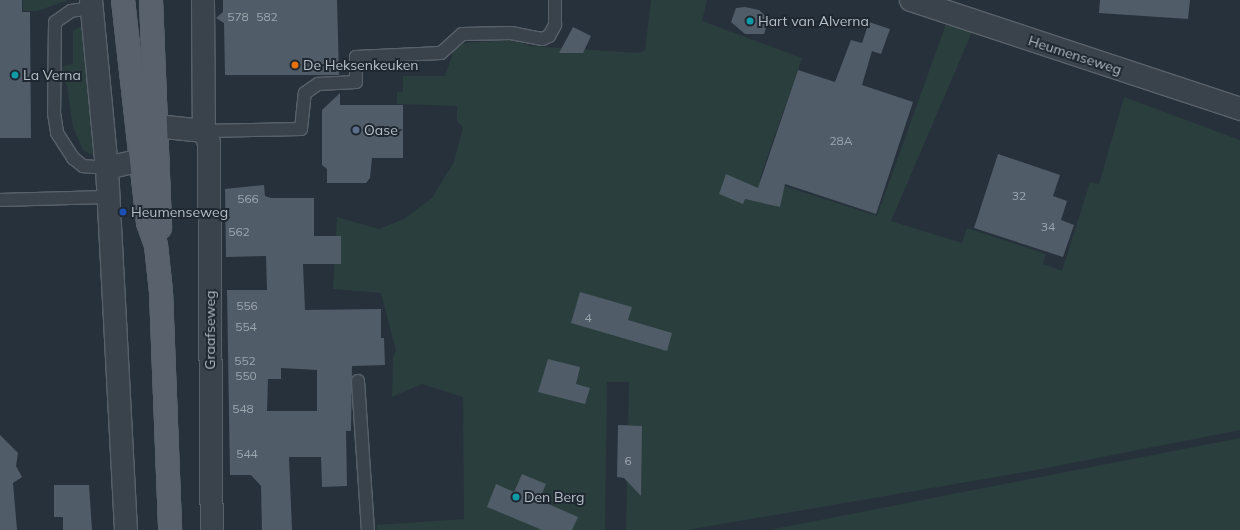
<!DOCTYPE html>
<html>
<head>
<meta charset="utf-8">
<style>
	body { margin:0 }
	#map { position:relative; width:1240px; height:530px; overflow:hidden; background:#27313c; font-family:Mulish,sans-serif }
	div>[style] { position:absolute }
	.green>* { inset:0; background:#2a3e3e }
	.building>* { inset:0; background:#505c67 }
	.roads { filter:drop-shadow(1px 0 #58616a) drop-shadow(-1px 0 #58616a) drop-shadow(0 1px #58616a) drop-shadow(0 -1px #58616a) }
	.service>* { height:12px; margin:-6px; padding:0 6px; transform-origin:6px; border-radius:6px; background:#3a434c }
	.minor>* { height:22px; margin:-11px; padding:0 11px; transform-origin:11px; border-radius:11px; background:#3a434c }
	.tertiary>* { height:22px; margin:-11px; padding:0 11px; transform-origin:11px; border-radius:11px; background:#3a434c }
	.primary>* { height:22px; margin:-11px; padding:0 11px; transform-origin:11px; border-radius:11px; background:#59626c }
	.dots>* { width:11px; height:11px; translate:-50% -50%; box-sizing:border-box; border:2px solid #1f2831; border-radius:50% }
	span { translate:-50% -50%; white-space:nowrap; text-align:center; line-height:1.15; -webkit-text-stroke:4px #1f2831; paint-order:stroke }
	.number-label { font-size:12px; color:#9ca6af }
	.number-label span { -webkit-text-stroke-width:0 }
	.poi-label { font-size:14px; color:#b6bec7 }
	.left { translate:0 -50%; text-align:left }
	.street-label { font-size:14px; color:#b6bec7 }
</style>
</head>
<body>
<div id="map">
	<div class="green">
		<i style="clip-path:polygon(23px 0,69px 0,37px 11px,23px 11px)"></i>
		<i style="clip-path:polygon(651px 0,707px 0,702px 21px,802px 58px,760px 178px,877px 216px,946px 24px,972px 32px,891px 221px,962px 243px,967px 228px,1046px 254px,1043px 264px,1062px 271px,1090px 182px,1099px 184px,1124px 97px,1240px 140px,1240px 430px,1031px 471px,687px 530px,626px 530px,629px 382px,607px 382px,605px 530px,377px 530px,377px 525px,464px 519px,463px 397px,422px 384px,392px 397px,393px 357px,396px 350px,381px 293px,333px 289px,337px 217px,379px 229px,404px 219px,432px 198px,454px 162px,463px 127px,457px 121px,457px 106px,397px 104px,397px 92px,403px 92px,403px 76px,445px 76px,455px 47px,465px 43px,511px 40px,531px 46px,639px 53px,645px 50px)"></i>
		<i style="clip-path:polygon(87px 24px,96px 153px,90px 154px,83px 150px,73px 127px,67px 86px,62px 78px,63px 66px,73px 64px,73px 31px)"></i>
		<i style="clip-path:polygon(1240px 438px,1240px 530px,769px 530px)"></i>
	</div>
	<div class="building">
		<i style="clip-path:polygon(0 0,22px 0,22px 12px,30px 12px,31px 138px,0 138px)"></i>
		<i style="clip-path:polygon(223px 0,337px 0,339px 75px,225px 75px,224px 23px,216px 18px,223px 12px)"></i>
		<i style="clip-path:polygon(1100px 0,1190px 0,1188px 19px,1099px 13px)"></i>
		<i style="clip-path:polygon(745px 7px,759px 10px,769px 19px,764px 34px,745px 34px,731px 22px,736px 8px)"></i>
		<i style="clip-path:polygon(869px 22px,890px 29px,881px 54px,872px 51px,862px 85px,913px 102px,876px 214px,785px 184px,780px 207px,745px 199px,743px 204px,719px 194px,726px 174px,758px 188px,798px 70px,835px 82px,851px 40px,862px 43px)"></i>
		<i style="clip-path:polygon(573px 27px,591px 36px,583px 53px,559px 53px)"></i>
		<i style="clip-path:polygon(340px 93px,340px 105px,403px 105px,403px 158px,372px 158px,370px 178px,366px 183px,327px 183px,327px 169px,322px 165px,322px 110px)"></i>
		<i style="clip-path:polygon(998px 154px,1060px 175px,1053px 196px,1067px 201px,1061px 220px,1074px 225px,1063px 257px,974px 228px)"></i>
		<i style="clip-path:polygon(evenodd,264px 185px,265px 196px,271px 198px,314px 198px,314px 236px,341px 236px,341px 264px,303px 264px,305px 310px,381px 309px,381px 338px,384px 338px,385px 365px,352px 366px,351px 431px,346px 431px,347px 486px,322px 487px,321px 457px,289px 457px,292px 530px,262px 530px,261px 486px,251px 475px,230px 475px,227px 290px,267px 290px,266px 256px,226px 257px,225px 189px,264px 185px,281px 368px,317px 370px,317px 411px,267px 411px,268px 379px,281px 379px,281px 368px)"></i>
		<i style="clip-path:polygon(580px 292px,632px 307px,628px 320px,672px 333px,667px 351px,571px 323px)"></i>
		<i style="clip-path:polygon(548px 359px,580px 367px,576px 384px,590px 388px,585px 404px,538px 392px)"></i>
		<i style="clip-path:polygon(618px 425px,642px 426px,641px 496px,624px 478px,617px 477px)"></i>
		<i style="clip-path:polygon(0 435px,18px 453px,16px 466px,22px 477px,13px 483px,17px 530px,0 530px)"></i>
		<i style="clip-path:polygon(522px 474px,546px 484px,539px 500px,578px 517px,572px 530px,542px 530px,487px 507px,496px 484px,514px 492px)"></i>
		<i style="clip-path:polygon(54px 485px,89px 485px,92px 530px,63px 530px,63px 517px,54px 517px)"></i>
	</div>
	<div class="roads">
		<div class="service">
			<i style="left:92px;top:8px;width:21px;rotate:172deg"></i>
			<i style="left:71px;top:11px;width:19px;rotate:145deg"></i>
			<i style="left:55px;top:22px;width:91px;rotate:90.6deg"></i>
			<i style="left:54px;top:113px;width:20px;rotate:81deg"></i>
			<i style="left:57px;top:133px;width:30px;rotate:57deg"></i>
			<i style="left:73px;top:158px;width:13px;rotate:39deg"></i>
			<i style="left:83px;top:166px;width:24px;rotate:5deg"></i>
			<i style="left:204px;top:131px;width:97px;rotate:-1.2deg"></i>
			<i style="left:301px;top:129px;width:36px;rotate:-84deg"></i>
			<i style="left:305px;top:93px;width:16px;rotate:-35deg"></i>
			<i style="left:318px;top:84px;width:38px;rotate:-3deg"></i>
			<i style="left:356px;top:82px;width:25px;rotate:-90deg"></i>
			<i style="left:356px;top:57px;width:85px;rotate:-2.7deg"></i>
			<i style="left:441px;top:53px;width:28px;rotate:-42deg"></i>
			<i style="left:462px;top:34px;width:49px;rotate:-1.2deg"></i>
			<i style="left:511px;top:33px;width:32px;rotate:11deg"></i>
			<i style="left:542px;top:39px;width:8px;rotate:-23deg"></i>
			<i style="left:549px;top:36px;width:13px;rotate:-61deg"></i>
			<i style="left:555px;top:25px;width:25px;rotate:-90deg"></i>
			<i style="left:0;top:200px;width:109px;rotate:-1.6deg"></i>
			<i style="left:358px;top:381px;width:149px;rotate:86.2deg"></i>
		</div>
		<div class="minor">
			<i style="left:91px;top:0;width:169px;rotate:84.6deg"></i>
			<i style="left:107px;top:168px;width:362px;rotate:87deg"></i>
			<i style="left:203px;top:0;width:131px;rotate:89.6deg"></i>
			<i style="left:204px;top:131px;width:13px;rotate:67deg"></i>
			<i style="left:209px;top:143px;width:387px;rotate:89.6deg"></i>
			<i style="left:156px;top:126px;width:48px;rotate:5.9deg"></i>
			<i style="left:107px;top:168px;width:35px;rotate:-13deg"></i>
		</div>
		<div class="tertiary">
			<i style="left:911px;top:0;width:347px;rotate:18.3deg"></i>
		</div>
		<div class="primary">
			<i style="left:123px;top:0;width:224px;rotate:83.6deg"></i>
			<i style="left:148px;top:223px;width:23px;rotate:70deg"></i>
			<i style="left:156px;top:245px;width:47px;rotate:83.9deg"></i>
			<i style="left:161px;top:292px;width:238px;rotate:87.8deg"></i>
			<i style="left:151px;top:0;width:228px;rotate:87.7deg"></i>
		</div>
	</div>
	<div class="dots">
		<i style="left:750px;top:21px;background:#0f9aa8"></i>
		<i style="left:295px;top:65px;background:#e8710a"></i>
		<i style="left:15px;top:75px;background:#0f9aa8"></i>
		<i style="left:356px;top:130px;background:#5c6f8a"></i>
		<i style="left:123px;top:212px;background:#1a4fb4"></i>
		<i style="left:516px;top:497px;background:#0f9aa8"></i>
	</div>
	<div class="number-label">
		<span style="left:238px;top:17px">578</span>
		<span style="left:267px;top:17px">582</span>
		<span style="left:841px;top:141px">28A</span>
		<span style="left:1019px;top:196px">32</span>
		<span style="left:248px;top:199px">566</span>
		<span style="left:1048px;top:227px">34</span>
		<span style="left:239px;top:232px">562</span>
		<span style="left:247px;top:306px">556</span>
		<span style="left:588px;top:318px">4</span>
		<span style="left:246px;top:327px">554</span>
		<span style="left:245px;top:361px">552</span>
		<span style="left:246px;top:376px">550</span>
		<span style="left:243px;top:409px">548</span>
		<span style="left:247px;top:454px">544</span>
		<span style="left:628px;top:461px">6</span>
	</div>
	<div class="poi-label">
		<span class="left" style="left:758px;top:21px">Hart van Alverna</span>
		<span class="left" style="left:303px;top:65px">De Heksenkeuken</span>
		<span class="left" style="left:23px;top:75px">La Verna</span>
		<span class="left" style="left:364px;top:130px">Oase</span>
		<span class="left" style="left:131px;top:212px">Heumenseweg</span>
		<span class="left" style="left:524px;top:497px">Den Berg</span>
	</div>
	<div class="street-label">
		<span style="left:1075px;top:55px;rotate:18deg">Heumenseweg</span>
		<span style="left:210px;top:330px;rotate:-90deg">Graafseweg</span>
	</div>
</div>
</body>
</html>
